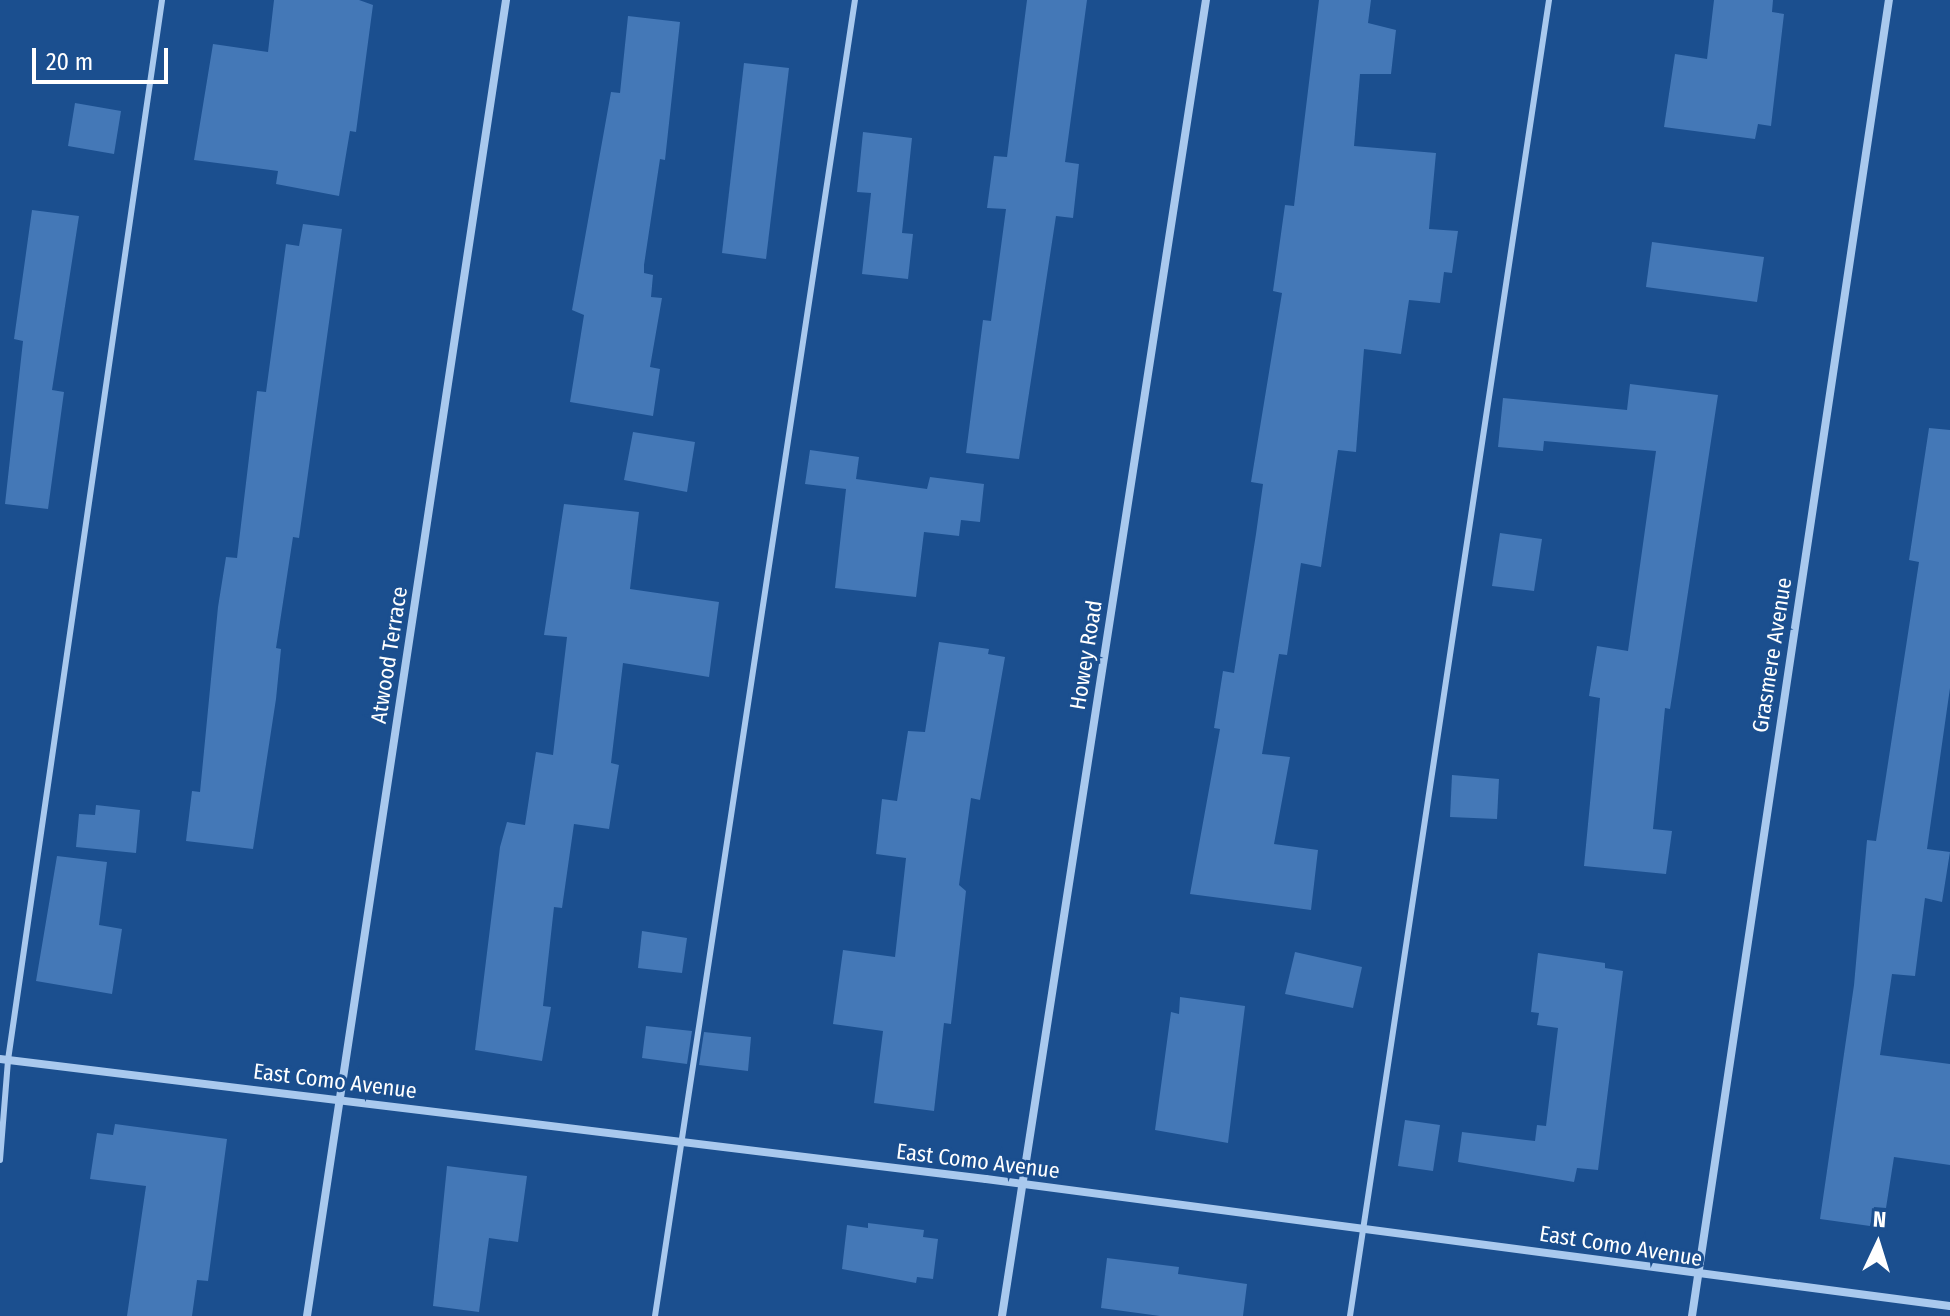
<!DOCTYPE html>
<html>
<head>
<meta charset="utf-8">
<style>
	body { margin:0 }
	#map { position:relative; width:1950px; height:1316px; overflow:hidden; background:#1b4f8f; font-family:"Fira Sans Condensed",sans-serif }
	div>[style] { position:absolute }
	.building>* { inset:0; background:#4478b7 }
	.lane>* { height:6px; margin:-3px; padding:0 3px; transform-origin:3px; border-radius:3px; background:#a9c9ee }
	.street>* { height:8px; margin:-4px; padding:0 4px; transform-origin:4px; border-radius:4px; background:#a9c9ee }
	span { translate:-50% -50%; white-space:nowrap; text-align:center; line-height:1.15; -webkit-text-stroke:6px #1b4f8f; paint-order:stroke }
	.street-label { font-size:22px; color:#fff }
	.north { position:absolute; left:1838px; top:1204px; width:80px; height:80px; -webkit-text-stroke:6px #1b4f8f; paint-order:stroke; rotate:4deg; font-size:22px; font-weight:700; line-height:32px; text-align:center; color:#fff }
	.north::after { content:''; display:block; margin:auto; width:28px; height:36px; background:#fff; clip-path:polygon(50% 0,100% 100%,50% 72%,0 100%) }
	.scale { position:absolute; left:32px; top:48px; width:136px; height:36px; box-sizing:border-box; border:4px solid #fff; border-top:0; padding-left:10px; font-size:24px; line-height:28px; white-space:nowrap; color:#fff; -webkit-text-stroke:6px #1b4f8f; paint-order:stroke }
</style>
</head>
<body>
<div id="map">
	<div class="building">
		<i style="clip-path:polygon(274px 0,359px 0,373px 5px,356px 132px,350px 131px,339px 196px,276px 184px,278px 171px,194px 160px,213px 44px,268px 52px)"></i>
		<i style="clip-path:polygon(1027px 0,1087px 0,1065px 162px,1079px 164px,1073px 218px,1056px 216px,1019px 459px,966px 453px,983px 320px,991px 321px,1006px 209px,987px 208px,994px 156px,1007px 157px)"></i>
		<i style="clip-path:polygon(1319px 0,1371px 0,1368px 23px,1396px 30px,1391px 74px,1360px 74px,1354px 146px,1436px 153px,1429px 229px,1458px 231px,1452px 273px,1444px 272px,1440px 303px,1409px 300px,1401px 354px,1364px 349px,1356px 452px,1338px 450px,1321px 567px,1301px 563px,1287px 655px,1279px 654px,1262px 754px,1290px 757px,1274px 844px,1318px 850px,1311px 910px,1190px 894px,1220px 729px,1214px 728px,1223px 671px,1234px 673px,1256px 534px,1263px 484px,1251px 482px,1282px 293px,1273px 291px,1285px 205px,1294px 206px)"></i>
		<i style="clip-path:polygon(1714px 0,1773px 0,1772px 12px,1784px 14px,1771px 126px,1758px 124px,1755px 139px,1664px 127px,1675px 54px,1707px 59px)"></i>
		<i style="clip-path:polygon(628px 16px,680px 22px,665px 160px,660px 159px,644px 265px,644px 273px,653px 275px,651px 297px,662px 298px,650px 367px,660px 369px,653px 416px,570px 402px,584px 315px,572px 310px,611px 92px,620px 93px)"></i>
		<i style="clip-path:polygon(744px 63px,789px 68px,766px 259px,722px 253px)"></i>
		<i style="clip-path:polygon(75px 103px,121px 111px,114px 154px,68px 146px)"></i>
		<i style="clip-path:polygon(863px 132px,912px 138px,902px 233px,913px 234px,908px 279px,862px 274px,871px 193px,857px 192px)"></i>
		<i style="clip-path:polygon(32px 210px,79px 216px,52px 390px,64px 392px,48px 509px,5px 504px,23px 341px,14px 339px)"></i>
		<i style="clip-path:polygon(303px 224px,342px 229px,299px 538px,293px 537px,276px 648px,281px 649px,276px 699px,253px 849px,186px 841px,192px 791px,200px 792px,218px 607px,226px 557px,237px 558px,257px 391px,266px 392px,286px 244px,299px 246px)"></i>
		<i style="clip-path:polygon(1652px 242px,1764px 257px,1757px 302px,1646px 287px)"></i>
		<i style="clip-path:polygon(1630px 384px,1718px 395px,1678px 658px,1670px 709px,1665px 708px,1653px 829px,1672px 831px,1666px 874px,1584px 866px,1600px 698px,1589px 696px,1597px 646px,1628px 651px,1656px 451px,1544px 441px,1543px 451px,1498px 447px,1503px 398px,1627px 410px)"></i>
		<i style="clip-path:polygon(1929px 428px,1950px 430px,1950px 688px,1927px 849px,1950px 852px,1942px 902px,1925px 898px,1915px 976px,1892px 974px,1880px 1055px,1950px 1064px,1950px 1165px,1894px 1157px,1886px 1208px,1874px 1207px,1870px 1226px,1820px 1219px,1854px 985px,1867px 840px,1876px 841px,1919px 562px,1909px 560px)"></i>
		<i style="clip-path:polygon(633px 432px,695px 442px,687px 492px,624px 480px)"></i>
		<i style="clip-path:polygon(810px 450px,859px 457px,856px 479px,927px 489px,930px 477px,984px 484px,980px 522px,961px 520px,959px 536px,924px 532px,916px 597px,835px 588px,846px 489px,805px 484px)"></i>
		<i style="clip-path:polygon(564px 504px,639px 512px,630px 589px,719px 602px,709px 677px,623px 663px,611px 763px,619px 765px,609px 829px,574px 824px,562px 908px,554px 907px,543px 1006px,551px 1007px,542px 1061px,475px 1050px,500px 847px,507px 822px,525px 825px,536px 752px,553px 755px,567px 637px,544px 635px)"></i>
		<i style="clip-path:polygon(1500px 533px,1542px 539px,1534px 591px,1492px 586px)"></i>
		<i style="clip-path:polygon(939px 642px,989px 649px,988px 654px,1005px 657px,980px 800px,971px 798px,959px 885px,966px 891px,951px 1024px,944px 1023px,934px 1111px,874px 1103px,883px 1031px,833px 1024px,843px 950px,895px 957px,906px 858px,876px 854px,882px 799px,897px 801px,908px 731px,925px 732px)"></i>
		<i style="clip-path:polygon(1452px 775px,1499px 779px,1497px 819px,1450px 817px)"></i>
		<i style="clip-path:polygon(96px 805px,140px 810px,136px 853px,76px 847px,79px 814px,95px 815px)"></i>
		<i style="clip-path:polygon(57px 856px,107px 862px,99px 925px,122px 929px,112px 994px,36px 981px)"></i>
		<i style="clip-path:polygon(642px 931px,687px 938px,682px 973px,638px 968px)"></i>
		<i style="clip-path:polygon(1295px 952px,1362px 967px,1353px 1008px,1285px 994px)"></i>
		<i style="clip-path:polygon(1538px 953px,1605px 963px,1605px 968px,1623px 971px,1598px 1170px,1577px 1168px,1574px 1182px,1458px 1162px,1462px 1132px,1535px 1141px,1537px 1125px,1546px 1126px,1558px 1028px,1537px 1025px,1539px 1013px,1531px 1012px)"></i>
		<i style="clip-path:polygon(1180px 997px,1245px 1006px,1228px 1143px,1155px 1130px,1171px 1012px,1179px 1014px)"></i>
		<i style="clip-path:polygon(646px 1026px,692px 1031px,687px 1064px,642px 1058px)"></i>
		<i style="clip-path:polygon(704px 1032px,751px 1037px,748px 1071px,699px 1065px)"></i>
		<i style="clip-path:polygon(1405px 1120px,1440px 1125px,1433px 1171px,1398px 1166px)"></i>
		<i style="clip-path:polygon(115px 1124px,227px 1139px,208px 1281px,197px 1280px,192px 1316px,127px 1316px,146px 1186px,90px 1179px,97px 1133px,113px 1135px)"></i>
		<i style="clip-path:polygon(447px 1166px,527px 1176px,518px 1242px,489px 1238px,479px 1312px,433px 1306px)"></i>
		<i style="clip-path:polygon(868px 1223px,924px 1230px,923px 1237px,938px 1239px,933px 1279px,917px 1277px,916px 1283px,842px 1269px,847px 1225px,868px 1228px)"></i>
		<i style="clip-path:polygon(1107px 1258px,1179px 1267px,1178px 1274px,1247px 1284px,1243px 1316px,1160px 1316px,1101px 1308px)"></i>
	</div>
	<div class="lane">
		<i style="left:0;top:1160px;width:100px;rotate:-85.4deg"></i>
		<i style="left:8px;top:1060px;width:1071px;rotate:-81.73deg"></i>
		<i style="left:655px;top:1316px;width:1331px;rotate:-81.36deg"></i>
		<i style="left:1350px;top:1316px;width:1331px;rotate:-81.4deg"></i>
	</div>
	<div class="street">
		<i style="left:0;top:1059px;width:993px;rotate:6.94deg"></i>
		<i style="left:986px;top:1179px;width:972px;rotate:7.51deg"></i>
		<i style="left:307px;top:1316px;width:1331px;rotate:-81.4deg"></i>
		<i style="left:1002px;top:1316px;width:1332px;rotate:-81.19deg"></i>
		<i style="left:1692px;top:1316px;width:1331px;rotate:-81.49deg"></i>
	</div>
	<div class="street-label">
		<span style="left:389px;top:655px;rotate:-81deg">Atwood Terrace</span>
		<span style="left:1086px;top:655px;rotate:-81deg">Howey Road</span>
		<span style="left:1772px;top:655px;rotate:-81deg">Grasmere Avenue</span>
		<span style="left:335px;top:1081px;rotate:7deg">East Como Avenue</span>
		<span style="left:978px;top:1161px;rotate:7deg">East Como Avenue</span>
		<span style="left:1621px;top:1246px;rotate:9deg">East Como Avenue</span>
	</div>
	<div class="north">N</div>
	<div class="scale">20 m</div>
</div>
</body>
</html>
